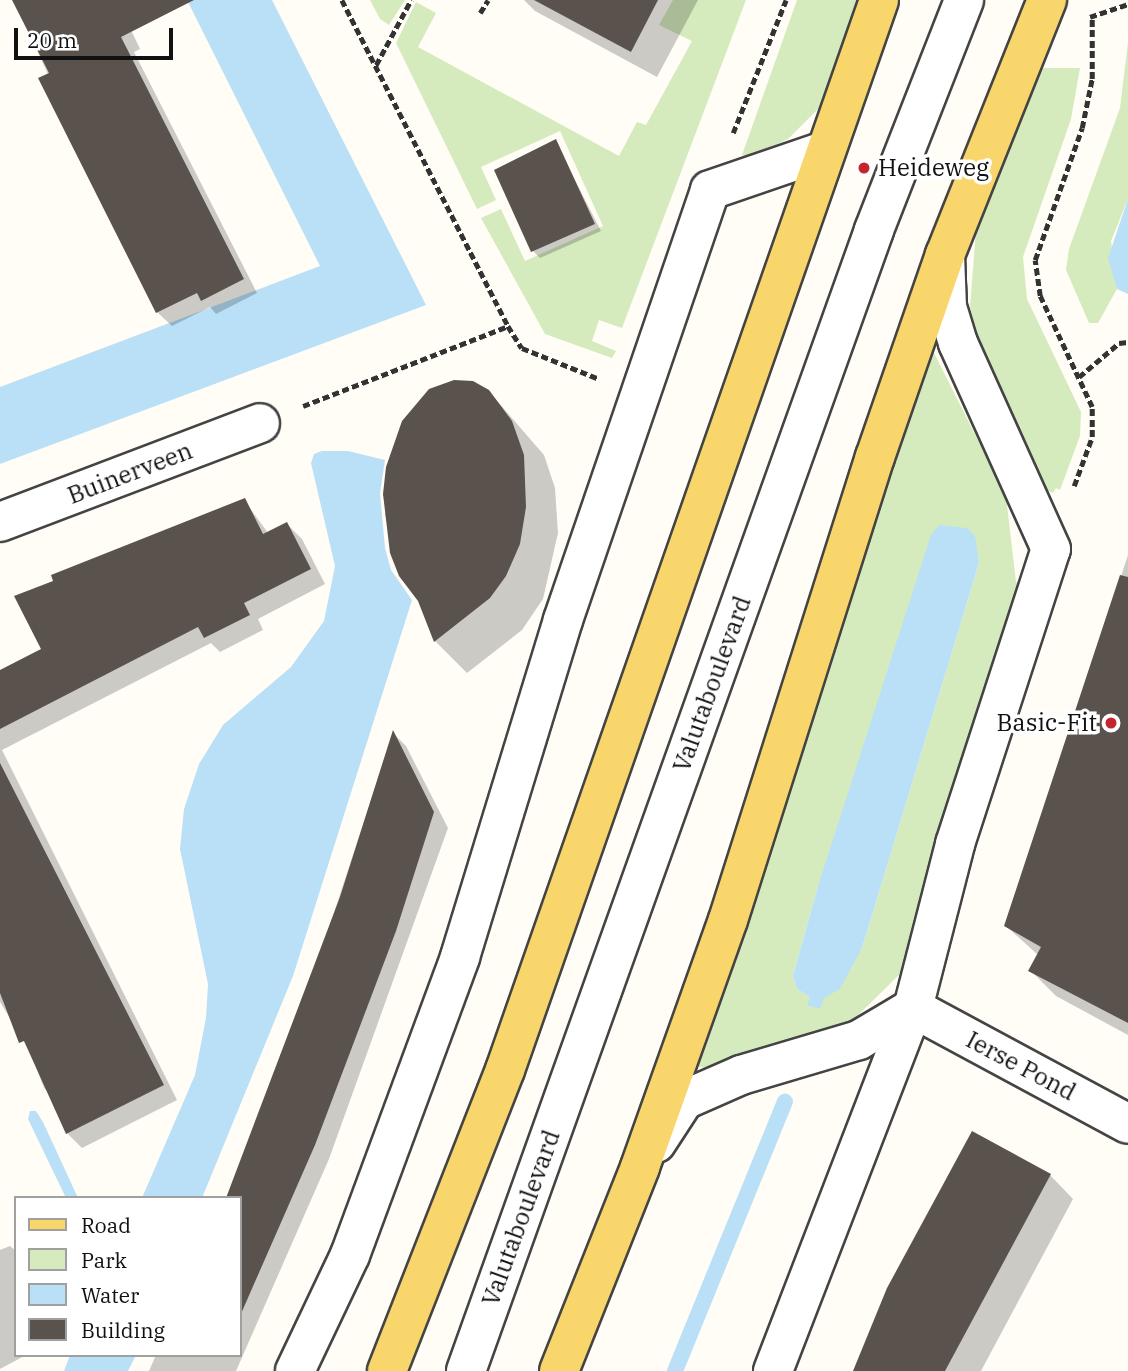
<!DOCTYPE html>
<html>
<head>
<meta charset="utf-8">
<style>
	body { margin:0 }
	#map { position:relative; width:1128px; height:1371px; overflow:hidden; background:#fffdf5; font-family:"IBM Plex Serif",serif }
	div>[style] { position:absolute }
	.green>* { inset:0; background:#d5ebbd }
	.water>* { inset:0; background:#b9e0f7 }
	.shadow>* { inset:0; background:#0003 }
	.stream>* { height:16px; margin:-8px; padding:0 8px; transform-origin:8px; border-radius:8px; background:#b9e0f7 }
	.building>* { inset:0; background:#5a524d }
	.path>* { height:4.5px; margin-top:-2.25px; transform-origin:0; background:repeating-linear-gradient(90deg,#333 0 7px,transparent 0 10.5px) }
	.roads { filter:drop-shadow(2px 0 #444) drop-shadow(-2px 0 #444) drop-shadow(0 2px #444) drop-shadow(0 -2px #444) }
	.minor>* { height:38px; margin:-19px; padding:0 19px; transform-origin:19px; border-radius:19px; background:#fff }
	.major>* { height:38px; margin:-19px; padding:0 19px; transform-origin:19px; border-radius:19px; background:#f9d66b }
	.dots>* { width:19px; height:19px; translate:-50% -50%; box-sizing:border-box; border:4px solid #fff; border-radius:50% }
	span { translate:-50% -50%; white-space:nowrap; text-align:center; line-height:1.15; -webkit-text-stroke:7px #fff; paint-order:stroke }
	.poi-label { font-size:24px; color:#111 }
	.left { translate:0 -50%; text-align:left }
	.right { translate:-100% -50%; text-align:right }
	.street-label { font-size:24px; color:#111 }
	.legend { position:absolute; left:14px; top:1196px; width:228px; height:161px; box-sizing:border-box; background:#fff; border:2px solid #a0a0a0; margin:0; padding:9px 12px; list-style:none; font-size:21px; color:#111 }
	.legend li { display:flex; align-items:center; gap:14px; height:35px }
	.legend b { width:35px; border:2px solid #a0a0a0 }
	.scale { position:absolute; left:14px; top:28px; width:159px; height:32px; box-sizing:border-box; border:4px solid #111; border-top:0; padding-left:9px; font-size:21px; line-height:24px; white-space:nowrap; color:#111; -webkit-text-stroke:5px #fff; paint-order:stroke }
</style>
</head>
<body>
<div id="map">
	<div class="green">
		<i style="clip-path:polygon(370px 0,405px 0,389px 25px,380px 19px)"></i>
		<i style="clip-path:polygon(673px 0,746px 0,622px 328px,599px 320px,592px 341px,616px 351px,612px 358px,545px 334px,481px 218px,501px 209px,525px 261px,603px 226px,560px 131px,481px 167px,496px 200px,477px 209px,396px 43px,416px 2px,436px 13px,418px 47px,619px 156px,637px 122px,646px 125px,692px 41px,659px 25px)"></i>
		<i style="clip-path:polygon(797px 0,865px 0,818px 109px,788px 139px,750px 157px,742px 155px)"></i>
		<i style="clip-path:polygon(1128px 42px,1128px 199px,1111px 241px,1117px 289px,1098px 323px,1089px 323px,1066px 270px,1069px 249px,1120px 108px)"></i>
		<i style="clip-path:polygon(1036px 68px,1080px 68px,1071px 119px,1023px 257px,1027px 299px,1081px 412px,1080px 436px,1060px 490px,1056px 488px,1053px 493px,1048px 491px,980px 353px,970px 307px,977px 218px)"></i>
		<i style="clip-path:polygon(evenodd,930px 345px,1006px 496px,1016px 582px,1022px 587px,900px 974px,844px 1029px,717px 1069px,699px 1067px,695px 1060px,930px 345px,979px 563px,862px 948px,823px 998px,810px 997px,797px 989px,793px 976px,818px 886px,979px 563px)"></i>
	</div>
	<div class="water">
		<i style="clip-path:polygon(187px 0,272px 0,426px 305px,0 464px,0 387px,320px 266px)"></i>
		<i style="clip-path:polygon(1128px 199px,1128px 294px,1117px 289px,1108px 258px)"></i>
		<i style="clip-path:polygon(322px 451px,348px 451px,385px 460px,380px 493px,385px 548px,391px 570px,412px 600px,293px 976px,202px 1198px,142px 1198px,195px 1075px,206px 1018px,208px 984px,180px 849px,184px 809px,199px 764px,223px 725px,291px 667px,324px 621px,335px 566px,311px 463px,314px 454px)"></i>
		<i style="clip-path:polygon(939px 525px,967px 528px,975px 536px,979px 563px,862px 948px,840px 989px,824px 998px,820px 1009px,807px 1005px,810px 997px,797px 989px,793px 976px,818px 886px,931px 535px)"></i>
		<i style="clip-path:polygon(30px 1111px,36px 1111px,43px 1122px,78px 1198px,66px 1198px,28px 1119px)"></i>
		<i style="clip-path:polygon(70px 1355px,136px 1355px,128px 1371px,64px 1371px)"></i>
	</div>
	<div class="shadow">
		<i style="clip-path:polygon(14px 0,117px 0,140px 49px,134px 52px,257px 293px,216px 314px,210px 307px,172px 326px,157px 312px)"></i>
		<i style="clip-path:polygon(524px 0,698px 0,657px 77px,535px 11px)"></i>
		<i style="clip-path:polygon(555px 141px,601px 231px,540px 258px,533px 251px)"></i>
		<i style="clip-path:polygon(454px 381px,492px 395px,544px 455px,555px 488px,558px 533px,543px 599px,522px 630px,467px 673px,435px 641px,419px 600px,400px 575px,385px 514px,391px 454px,404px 422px,421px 399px)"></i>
		<i style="clip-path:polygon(244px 500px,268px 533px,287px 524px,302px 539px,325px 584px,258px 619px,263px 630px,220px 652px,211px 643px,2px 750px,177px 1100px,82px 1148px,67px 1133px,53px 1097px,44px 1088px,30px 1051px,0 1002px,0 672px,44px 650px)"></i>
		<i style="clip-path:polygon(1128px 555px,1128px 1035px,1056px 996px,1030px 970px,1038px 955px,1006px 926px)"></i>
		<i style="clip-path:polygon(393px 733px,406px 746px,448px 828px,329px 1159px,236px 1371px,149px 1371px,156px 1355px,240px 1355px,240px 1198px)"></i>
		<i style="clip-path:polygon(1050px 1175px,1073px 1199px,981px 1371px,855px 1371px)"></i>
		<i style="clip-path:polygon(10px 1246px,16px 1251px,16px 1355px,26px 1355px,0 1369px,0 1250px)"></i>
	</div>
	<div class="stream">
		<i style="left:675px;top:1371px;width:291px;rotate:-67.8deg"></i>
	</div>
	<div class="building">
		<i style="clip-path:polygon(12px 0,194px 0,121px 37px,244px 279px,201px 301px,197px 293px,156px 313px,38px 78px,49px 73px)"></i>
		<i style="clip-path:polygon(534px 0,658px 0,631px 52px)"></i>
		<i style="clip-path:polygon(556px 139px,595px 224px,531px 252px,494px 170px)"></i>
		<i style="clip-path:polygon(454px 380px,473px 381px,489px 390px,512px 421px,524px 455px,526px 507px,520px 544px,506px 576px,490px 598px,434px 642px,418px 601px,399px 576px,390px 553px,383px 494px,386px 467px,402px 421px,429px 389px)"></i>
		<i style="clip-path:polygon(245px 498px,263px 534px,287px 522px,311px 569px,244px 603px,250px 615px,204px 638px,198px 627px,0 729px,0 670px,41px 649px,14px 596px,53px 581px,51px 575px)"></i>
		<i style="clip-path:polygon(1120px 575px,1128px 577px,1128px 1023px,1028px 971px,1041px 947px,1004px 926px)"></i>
		<i style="clip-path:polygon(393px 730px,434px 812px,396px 931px,315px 1145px,240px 1316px,240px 1198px,226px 1198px,340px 897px)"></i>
		<i style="clip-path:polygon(0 763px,164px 1085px,66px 1134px,24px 1041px,19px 1043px,0 993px)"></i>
		<i style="clip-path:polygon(972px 1131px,1051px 1174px,945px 1371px,853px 1371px,887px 1288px)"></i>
	</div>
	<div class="path">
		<i style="left:342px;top:0;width:366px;rotate:63deg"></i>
		<i style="left:480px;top:13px;width:15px;rotate:-58deg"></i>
		<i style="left:1090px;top:17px;width:40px;rotate:-18.9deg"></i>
		<i style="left:376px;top:65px;width:74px;rotate:-61.7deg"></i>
		<i style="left:733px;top:133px;width:143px;rotate:-68.3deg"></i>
		<i style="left:1079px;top:377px;width:52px;rotate:-40.4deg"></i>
		<i style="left:1119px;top:343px;width:9px;rotate:-6deg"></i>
		<i style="left:303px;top:406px;width:220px;rotate:-21.3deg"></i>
		<i style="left:508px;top:326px;width:26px;rotate:58deg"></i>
		<i style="left:522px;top:348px;width:81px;rotate:21.8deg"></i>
		<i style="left:1074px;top:486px;width:52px;rotate:-69.8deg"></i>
		<i style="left:1092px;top:437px;width:30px;rotate:-90deg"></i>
		<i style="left:1092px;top:407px;width:123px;rotate:-115.1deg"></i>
		<i style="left:1040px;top:296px;width:36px;rotate:-98deg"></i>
		<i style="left:1035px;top:260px;width:140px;rotate:-70.4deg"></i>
		<i style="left:1082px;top:128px;width:50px;rotate:-78.5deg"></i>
		<i style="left:1092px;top:79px;width:60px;rotate:-90deg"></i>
	</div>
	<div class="roads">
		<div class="minor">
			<i style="left:0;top:522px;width:278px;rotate:-20.8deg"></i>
			<i style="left:913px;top:1008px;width:244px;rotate:28.3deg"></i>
			<i style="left:656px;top:1143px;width:51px;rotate:-56.9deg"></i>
			<i style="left:684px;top:1100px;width:62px;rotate:-23.7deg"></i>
			<i style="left:741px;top:1075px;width:123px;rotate:-16.5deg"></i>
			<i style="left:859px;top:1040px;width:63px;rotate:-30.7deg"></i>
			<i style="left:295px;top:1371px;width:128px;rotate:-64.6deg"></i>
			<i style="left:350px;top:1255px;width:318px;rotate:-69.7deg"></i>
			<i style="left:460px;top:957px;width:352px;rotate:-73deg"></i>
			<i style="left:563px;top:620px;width:454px;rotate:-71.1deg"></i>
			<i style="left:710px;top:190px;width:120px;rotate:-18.9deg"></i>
			<i style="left:466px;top:1371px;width:1212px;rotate:-70.32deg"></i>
			<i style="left:874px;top:230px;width:247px;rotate:-68.6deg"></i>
			<i style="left:773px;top:1371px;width:389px;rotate:-68.9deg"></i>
			<i style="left:913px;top:1008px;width:169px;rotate:-75.6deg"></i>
			<i style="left:955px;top:844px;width:310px;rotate:-72deg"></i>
			<i style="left:1051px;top:549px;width:226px;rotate:-114.3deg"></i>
			<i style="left:958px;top:343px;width:38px;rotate:-107deg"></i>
			<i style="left:947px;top:307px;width:52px;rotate:-92.2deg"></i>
		</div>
		<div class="major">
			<i style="left:387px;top:1371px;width:323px;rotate:-68.6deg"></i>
			<i style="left:505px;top:1070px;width:1133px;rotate:-70.73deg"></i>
			<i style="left:559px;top:1371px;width:219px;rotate:-68.3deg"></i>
			<i style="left:640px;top:1167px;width:262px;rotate:-70.4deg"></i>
			<i style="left:728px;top:920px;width:486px;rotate:-72.4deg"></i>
			<i style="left:875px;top:457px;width:214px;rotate:-70.9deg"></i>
			<i style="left:945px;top:255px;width:275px;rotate:-68.2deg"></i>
		</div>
	</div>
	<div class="dots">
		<i style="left:864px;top:168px;background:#c4262e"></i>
		<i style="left:1111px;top:723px;background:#c4262e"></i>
	</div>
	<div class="poi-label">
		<span class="left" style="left:878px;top:168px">Heideweg</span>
		<span class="right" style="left:1097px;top:723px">Basic-Fit</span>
	</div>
	<div class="street-label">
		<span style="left:130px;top:473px;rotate:-21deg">Buinerveen</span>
		<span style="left:712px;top:684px;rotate:-70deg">Valutaboulevard</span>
		<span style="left:1021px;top:1066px;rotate:28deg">Ierse Pond</span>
		<span style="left:521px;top:1218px;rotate:-70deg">Valutaboulevard</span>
	</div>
	<ul class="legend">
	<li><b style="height:9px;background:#f9d66b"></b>Road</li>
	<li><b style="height:19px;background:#d5ebbd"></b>Park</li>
	<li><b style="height:19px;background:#b9e0f7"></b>Water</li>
	<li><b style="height:19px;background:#5a524d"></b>Building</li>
	</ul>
	<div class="scale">20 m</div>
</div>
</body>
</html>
